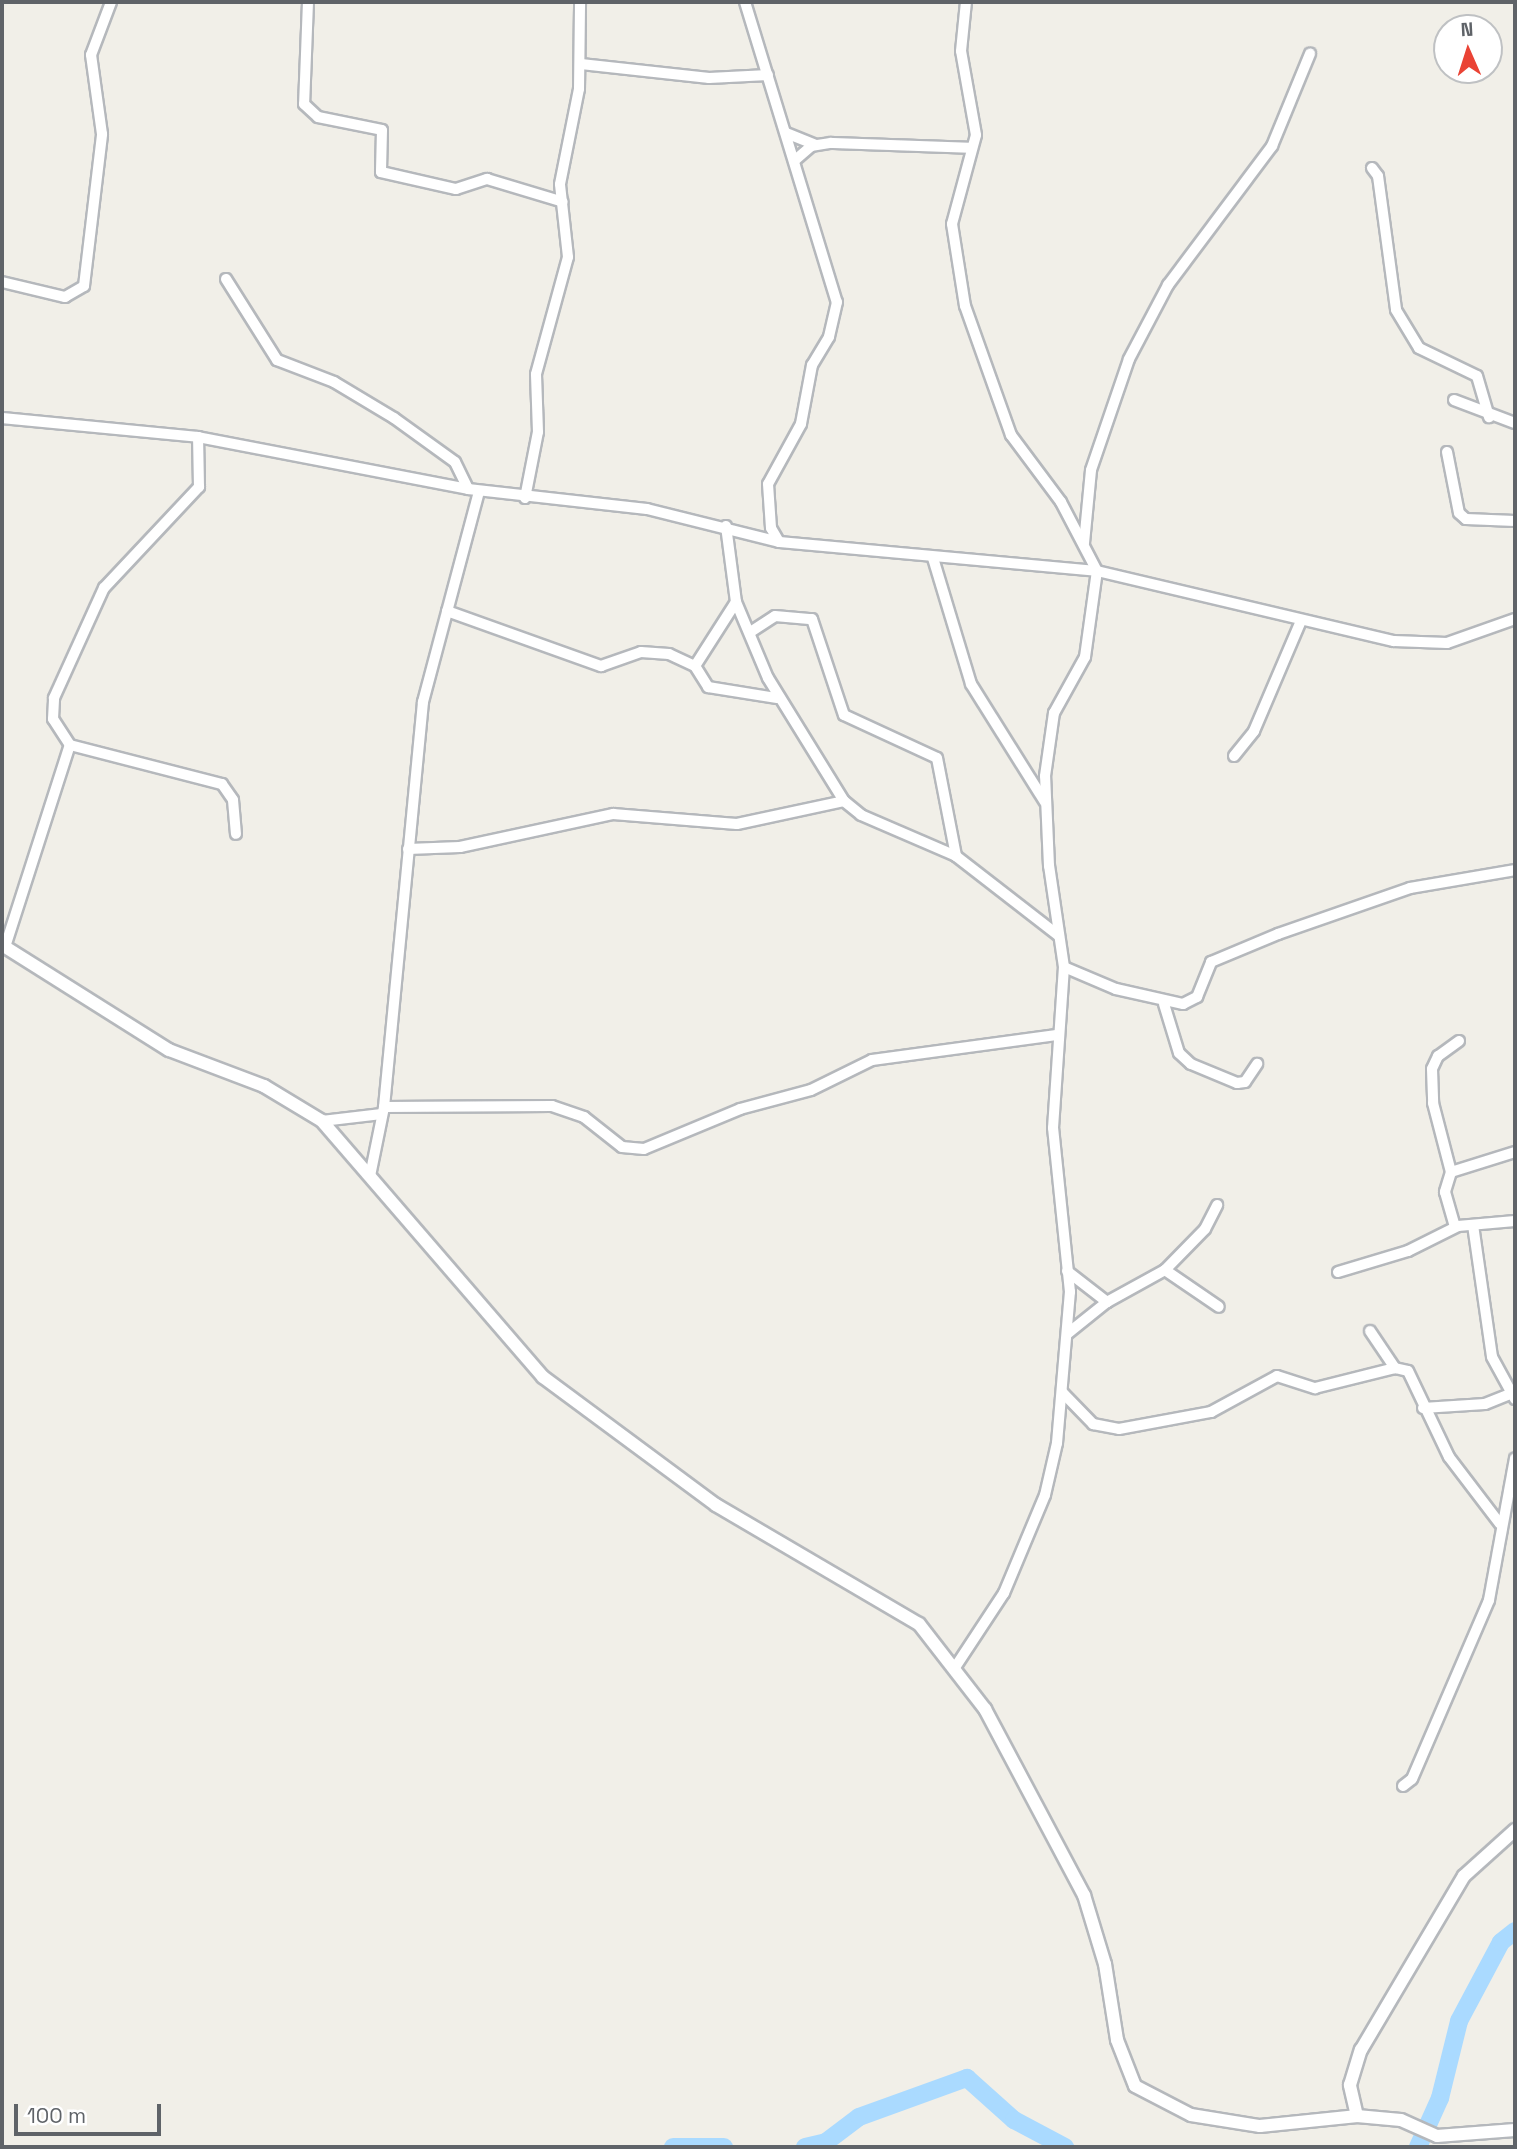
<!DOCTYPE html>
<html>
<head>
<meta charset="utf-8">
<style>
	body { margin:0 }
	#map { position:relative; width:1517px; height:2149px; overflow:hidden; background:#f1efe8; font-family:"Space Grotesk",sans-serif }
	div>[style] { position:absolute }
	.river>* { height:18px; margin:-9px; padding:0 9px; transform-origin:9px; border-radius:9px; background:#aadaff }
	.roads { filter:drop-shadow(2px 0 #b5b8bc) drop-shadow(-2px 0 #b5b8bc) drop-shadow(0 2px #b5b8bc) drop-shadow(0 -2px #b5b8bc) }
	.minor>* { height:10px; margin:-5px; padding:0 5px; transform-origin:5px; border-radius:5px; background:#fff }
	.tertiary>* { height:12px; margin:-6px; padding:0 6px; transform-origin:6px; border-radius:6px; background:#fff }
	.rail>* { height:2.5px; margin-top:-1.25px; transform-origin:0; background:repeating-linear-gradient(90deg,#b6b7b8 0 2px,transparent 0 11px) }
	span { translate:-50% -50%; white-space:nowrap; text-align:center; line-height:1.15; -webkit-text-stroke:6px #fff; paint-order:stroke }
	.frame { position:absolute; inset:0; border:4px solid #5f6368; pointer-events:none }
	.north { position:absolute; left:1433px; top:14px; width:70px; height:70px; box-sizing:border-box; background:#fff; border:2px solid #bfc1c3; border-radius:50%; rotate:357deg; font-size:19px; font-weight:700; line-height:28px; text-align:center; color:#5f6368 }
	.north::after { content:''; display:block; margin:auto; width:24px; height:32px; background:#ea4335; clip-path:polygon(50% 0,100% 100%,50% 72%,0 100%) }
	.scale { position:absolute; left:14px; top:2104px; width:147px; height:32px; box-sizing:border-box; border:4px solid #5f6368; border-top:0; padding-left:9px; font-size:21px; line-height:24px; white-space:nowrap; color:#5f6368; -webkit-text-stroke:5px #fff; paint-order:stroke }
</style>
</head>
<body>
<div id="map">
	<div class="river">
		<i style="left:673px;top:2147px;width:51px"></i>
		<i style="left:805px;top:2147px;width:22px;rotate:-13deg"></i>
		<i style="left:826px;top:2142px;width:41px;rotate:-37.1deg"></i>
		<i style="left:859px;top:2117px;width:115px;rotate:-19.9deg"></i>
		<i style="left:967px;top:2078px;width:63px;rotate:41.8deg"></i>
		<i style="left:1014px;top:2120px;width:58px;rotate:27.9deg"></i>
		<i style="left:1418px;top:2147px;width:54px;rotate:-65.8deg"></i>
		<i style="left:1440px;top:2098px;width:79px;rotate:-76.1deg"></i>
		<i style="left:1459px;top:2021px;width:89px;rotate:-62deg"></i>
		<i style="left:1501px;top:1942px;width:18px;rotate:-38deg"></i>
	</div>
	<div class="roads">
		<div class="minor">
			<i style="left:308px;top:2px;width:102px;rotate:92.2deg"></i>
			<i style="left:304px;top:104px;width:19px;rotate:43deg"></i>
			<i style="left:318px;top:117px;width:65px;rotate:11.5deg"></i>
			<i style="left:382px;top:130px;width:42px;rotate:91.4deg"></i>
			<i style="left:381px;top:172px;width:77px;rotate:12.8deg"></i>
			<i style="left:456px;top:189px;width:33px;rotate:-18deg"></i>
			<i style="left:487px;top:179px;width:79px;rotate:16.8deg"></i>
			<i style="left:745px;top:2px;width:314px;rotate:73deg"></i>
			<i style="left:837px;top:302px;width:36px;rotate:103deg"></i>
			<i style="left:829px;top:337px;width:33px;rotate:121deg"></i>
			<i style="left:812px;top:365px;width:60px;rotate:100.6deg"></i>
			<i style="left:801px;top:424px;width:68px;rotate:118.8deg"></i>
			<i style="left:768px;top:484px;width:44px;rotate:86.1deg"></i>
			<i style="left:771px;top:528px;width:16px;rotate:60deg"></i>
			<i style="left:581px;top:64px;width:129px;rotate:6.2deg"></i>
			<i style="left:709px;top:78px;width:59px;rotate:-2.9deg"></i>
			<i style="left:786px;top:133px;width:32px;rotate:22deg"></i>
			<i style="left:794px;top:161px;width:23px;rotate:-41deg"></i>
			<i style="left:811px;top:146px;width:20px;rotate:-9deg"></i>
			<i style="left:831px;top:143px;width:140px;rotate:2deg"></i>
			<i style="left:1372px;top:168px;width:10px;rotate:53deg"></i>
			<i style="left:1378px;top:176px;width:135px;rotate:82.3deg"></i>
			<i style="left:1396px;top:310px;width:44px;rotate:58.8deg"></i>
			<i style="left:1419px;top:348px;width:64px;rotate:25.8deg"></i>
			<i style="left:1477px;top:376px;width:43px;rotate:73.7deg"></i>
			<i style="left:226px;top:279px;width:96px;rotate:57.8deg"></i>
			<i style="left:277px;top:360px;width:61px;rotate:21.1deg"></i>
			<i style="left:334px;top:382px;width:70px;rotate:31deg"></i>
			<i style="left:394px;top:418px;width:75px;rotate:35.8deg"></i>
			<i style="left:455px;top:462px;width:30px;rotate:64deg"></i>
			<i style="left:2px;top:282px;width:65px;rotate:13.4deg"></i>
			<i style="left:65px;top:297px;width:22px;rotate:-30deg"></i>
			<i style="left:84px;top:286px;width:153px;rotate:-83.2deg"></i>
			<i style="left:102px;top:134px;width:80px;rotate:-97.9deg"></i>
			<i style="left:91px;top:55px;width:57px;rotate:-69.3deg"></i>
			<i style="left:1454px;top:400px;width:65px;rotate:20.7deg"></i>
			<i style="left:2px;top:418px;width:197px;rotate:5.5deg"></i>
			<i style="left:198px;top:437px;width:275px;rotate:10.9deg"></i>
			<i style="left:468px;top:489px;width:180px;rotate:6.4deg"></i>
			<i style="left:647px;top:509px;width:136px;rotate:14deg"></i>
			<i style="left:779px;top:542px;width:319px;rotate:5.2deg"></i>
			<i style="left:1097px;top:571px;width:305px;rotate:13.3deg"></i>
			<i style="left:1394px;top:641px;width:53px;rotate:2.2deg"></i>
			<i style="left:1447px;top:643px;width:72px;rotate:-19.4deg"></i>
			<i style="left:1447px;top:452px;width:62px;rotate:78.9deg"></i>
			<i style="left:1459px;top:513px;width:9px;rotate:41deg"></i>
			<i style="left:1466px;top:519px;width:49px;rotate:2.3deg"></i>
			<i style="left:525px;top:498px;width:67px;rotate:-78.9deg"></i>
			<i style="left:538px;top:432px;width:58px;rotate:-92deg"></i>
			<i style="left:536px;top:374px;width:121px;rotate:-74.7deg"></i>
			<i style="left:568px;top:257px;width:73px;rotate:-96.3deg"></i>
			<i style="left:560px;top:184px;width:97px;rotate:-78.7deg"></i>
			<i style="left:579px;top:89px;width:87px;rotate:-89.3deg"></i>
			<i style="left:726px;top:526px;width:77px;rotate:82.5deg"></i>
			<i style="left:736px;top:602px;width:82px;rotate:67.2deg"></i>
			<i style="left:768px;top:678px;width:145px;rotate:58.3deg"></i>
			<i style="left:844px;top:801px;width:22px;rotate:39deg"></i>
			<i style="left:861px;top:815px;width:103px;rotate:23.3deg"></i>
			<i style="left:956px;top:856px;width:130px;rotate:37.8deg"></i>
			<i style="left:1084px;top:543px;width:73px;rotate:-84.5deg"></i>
			<i style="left:1091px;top:470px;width:117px;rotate:-71.1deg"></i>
			<i style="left:1129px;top:359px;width:84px;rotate:-62.2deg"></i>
			<i style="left:1168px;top:285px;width:174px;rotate:-53.2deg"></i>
			<i style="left:1272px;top:146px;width:100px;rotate:-67.6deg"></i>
			<i style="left:933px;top:558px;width:132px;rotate:73.2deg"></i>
			<i style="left:971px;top:684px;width:139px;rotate:57.9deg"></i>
			<i style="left:447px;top:611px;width:164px;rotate:19.7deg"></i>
			<i style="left:601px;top:666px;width:42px;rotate:-19.3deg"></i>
			<i style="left:641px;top:652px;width:28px;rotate:4deg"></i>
			<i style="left:669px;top:654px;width:29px;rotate:25deg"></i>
			<i style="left:695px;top:666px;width:25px;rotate:58deg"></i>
			<i style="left:708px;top:687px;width:70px;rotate:9.1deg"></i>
			<i style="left:752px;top:631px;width:27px;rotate:-33deg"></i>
			<i style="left:775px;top:616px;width:37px;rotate:5deg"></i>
			<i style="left:812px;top:619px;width:101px;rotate:71.6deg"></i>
			<i style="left:844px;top:715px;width:102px;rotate:24.8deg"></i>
			<i style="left:937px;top:758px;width:100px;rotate:79deg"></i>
			<i style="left:695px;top:666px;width:76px;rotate:-57.4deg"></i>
			<i style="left:70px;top:745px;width:157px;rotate:14.4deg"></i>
			<i style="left:222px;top:784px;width:19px;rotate:55deg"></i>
			<i style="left:233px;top:800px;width:34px;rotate:85deg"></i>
			<i style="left:1234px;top:756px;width:32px;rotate:-51deg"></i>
			<i style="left:1254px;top:731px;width:120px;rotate:-66.9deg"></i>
			<i style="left:408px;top:849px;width:52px;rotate:-2.2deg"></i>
			<i style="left:460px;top:847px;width:157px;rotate:-12.2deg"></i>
			<i style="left:613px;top:814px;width:124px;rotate:4.6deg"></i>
			<i style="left:737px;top:824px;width:109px;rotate:-12.1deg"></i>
			<i style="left:5px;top:947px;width:212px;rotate:-72.2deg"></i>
			<i style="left:70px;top:745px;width:31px;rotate:-123deg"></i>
			<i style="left:53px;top:719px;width:21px;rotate:-87deg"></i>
			<i style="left:54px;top:698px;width:121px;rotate:-65.6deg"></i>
			<i style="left:104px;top:588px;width:139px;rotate:-46.8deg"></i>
			<i style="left:199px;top:487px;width:50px;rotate:-91.1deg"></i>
			<i style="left:1064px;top:967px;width:56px;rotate:22.9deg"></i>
			<i style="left:1116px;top:989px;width:69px;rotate:12.6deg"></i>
			<i style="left:1183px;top:1004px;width:16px;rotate:-27deg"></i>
			<i style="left:1197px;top:997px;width:38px;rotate:-68deg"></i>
			<i style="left:1211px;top:962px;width:73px;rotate:-22.7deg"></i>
			<i style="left:1278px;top:934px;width:140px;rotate:-19.2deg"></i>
			<i style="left:1410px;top:888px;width:107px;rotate:-9.7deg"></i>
			<i style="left:1164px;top:1004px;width:51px;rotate:73deg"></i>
			<i style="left:1179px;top:1053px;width:16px;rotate:43deg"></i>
			<i style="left:1191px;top:1064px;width:50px;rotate:22.4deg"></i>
			<i style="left:1237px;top:1083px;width:8px;rotate:-7deg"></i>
			<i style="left:1245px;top:1082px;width:22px;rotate:-56deg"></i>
			<i style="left:1459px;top:1041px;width:26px;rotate:144deg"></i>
			<i style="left:1438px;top:1056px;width:14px;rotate:115deg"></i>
			<i style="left:1432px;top:1069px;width:34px;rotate:88deg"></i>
			<i style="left:1433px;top:1103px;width:71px;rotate:75.4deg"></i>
			<i style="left:1451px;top:1172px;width:67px;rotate:-17.4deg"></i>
			<i style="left:384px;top:1107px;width:168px;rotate:-0.3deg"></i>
			<i style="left:552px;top:1106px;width:34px;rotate:19deg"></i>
			<i style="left:584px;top:1117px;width:48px;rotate:38.3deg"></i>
			<i style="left:622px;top:1147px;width:22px;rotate:5deg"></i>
			<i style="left:644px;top:1149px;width:104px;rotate:-22.6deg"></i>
			<i style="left:740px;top:1109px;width:73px;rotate:-15deg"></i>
			<i style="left:811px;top:1090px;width:68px;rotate:-26.2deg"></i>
			<i style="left:872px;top:1060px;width:188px;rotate:-7.7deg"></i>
			<i style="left:322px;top:1121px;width:60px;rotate:-6.7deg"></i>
			<i style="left:1451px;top:1172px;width:21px;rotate:107deg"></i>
			<i style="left:1445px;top:1192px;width:36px;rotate:74deg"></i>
			<i style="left:370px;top:1176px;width:70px;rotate:-78.5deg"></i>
			<i style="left:384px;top:1107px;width:407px;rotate:-84.5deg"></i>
			<i style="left:423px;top:702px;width:218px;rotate:-75.1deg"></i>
			<i style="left:1473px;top:1225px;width:133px;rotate:81.8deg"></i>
			<i style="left:1492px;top:1357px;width:48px;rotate:61.3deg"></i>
			<i style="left:1165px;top:1270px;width:65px;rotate:34.4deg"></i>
			<i style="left:1067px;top:1271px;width:51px;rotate:37.8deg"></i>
			<i style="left:1338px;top:1272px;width:73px;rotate:-16.7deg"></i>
			<i style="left:1408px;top:1251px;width:56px;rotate:-26.6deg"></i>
			<i style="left:1458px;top:1226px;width:57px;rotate:-5deg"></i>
			<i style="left:1370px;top:1331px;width:45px;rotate:56deg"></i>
			<i style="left:1067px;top:1334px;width:51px;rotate:-38.7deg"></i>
			<i style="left:1107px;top:1302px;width:66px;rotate:-28.9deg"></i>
			<i style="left:1165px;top:1270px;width:57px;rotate:-45.7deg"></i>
			<i style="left:1205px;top:1229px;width:27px;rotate:-63deg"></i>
			<i style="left:1062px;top:1392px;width:45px;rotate:45.9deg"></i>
			<i style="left:1093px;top:1424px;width:26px;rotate:11deg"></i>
			<i style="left:1119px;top:1429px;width:94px;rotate:-10.5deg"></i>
			<i style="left:1211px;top:1412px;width:75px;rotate:-28.6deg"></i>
			<i style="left:1277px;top:1376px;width:40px;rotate:18deg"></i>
			<i style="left:1315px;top:1388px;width:82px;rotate:-14deg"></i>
			<i style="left:1395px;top:1368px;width:13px;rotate:13deg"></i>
			<i style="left:1408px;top:1371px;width:95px;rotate:64.5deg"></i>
			<i style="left:1449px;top:1457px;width:84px;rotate:52.7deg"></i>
			<i style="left:1423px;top:1408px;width:62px;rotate:-3.7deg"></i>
			<i style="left:1485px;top:1404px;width:32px;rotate:-22deg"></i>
			<i style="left:954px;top:1669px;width:91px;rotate:-56.7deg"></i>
			<i style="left:1004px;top:1593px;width:106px;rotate:-67.3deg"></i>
			<i style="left:1045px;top:1495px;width:53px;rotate:-77deg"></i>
			<i style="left:1057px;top:1443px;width:152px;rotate:-85.1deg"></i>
			<i style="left:1070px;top:1292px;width:165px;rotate:-95.9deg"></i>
			<i style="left:1053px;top:1128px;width:161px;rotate:-86.1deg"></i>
			<i style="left:1064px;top:967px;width:102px;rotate:-98.4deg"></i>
			<i style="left:1049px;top:866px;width:90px;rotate:-92.5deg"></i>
			<i style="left:1045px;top:776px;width:64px;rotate:-81.9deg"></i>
			<i style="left:1054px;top:713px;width:64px;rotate:-61deg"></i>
			<i style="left:1085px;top:657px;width:87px;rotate:-82.1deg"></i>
			<i style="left:1097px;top:571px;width:78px;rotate:-117.6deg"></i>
			<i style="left:1061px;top:502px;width:84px;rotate:-126.7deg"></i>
			<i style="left:1011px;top:435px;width:137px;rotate:-109.6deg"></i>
			<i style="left:965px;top:306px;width:83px;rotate:-99deg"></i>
			<i style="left:952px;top:224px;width:92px;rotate:-74.9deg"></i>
			<i style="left:976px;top:135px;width:85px;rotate:-100.1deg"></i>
			<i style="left:961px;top:51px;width:49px;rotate:-84.2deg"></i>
			<i style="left:1403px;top:1786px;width:11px;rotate:-38deg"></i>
			<i style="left:1412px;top:1779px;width:195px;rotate:-66.7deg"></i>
			<i style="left:1489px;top:1600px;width:144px;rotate:-79.6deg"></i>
		</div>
		<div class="tertiary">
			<i style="left:2px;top:945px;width:197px;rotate:32.2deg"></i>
			<i style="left:169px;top:1050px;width:102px;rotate:20.8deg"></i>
			<i style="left:264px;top:1086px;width:68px;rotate:31.1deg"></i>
			<i style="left:322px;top:1121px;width:338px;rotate:49.2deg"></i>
			<i style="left:543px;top:1377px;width:215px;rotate:36.5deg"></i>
			<i style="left:716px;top:1505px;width:235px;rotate:30.4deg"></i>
			<i style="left:919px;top:1624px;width:108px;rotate:52.2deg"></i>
			<i style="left:985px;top:1709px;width:211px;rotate:62deg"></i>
			<i style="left:1084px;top:1895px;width:72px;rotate:73.1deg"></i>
			<i style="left:1105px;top:1964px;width:77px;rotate:81deg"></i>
			<i style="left:1117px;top:2040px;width:49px;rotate:68.6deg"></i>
			<i style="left:1135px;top:2086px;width:63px;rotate:27.4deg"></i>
			<i style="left:1191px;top:2115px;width:70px;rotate:9.1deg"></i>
			<i style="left:1260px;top:2126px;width:98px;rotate:-5.9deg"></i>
			<i style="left:1357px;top:2116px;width:44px;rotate:5.2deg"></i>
			<i style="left:1401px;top:2120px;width:39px;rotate:24deg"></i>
			<i style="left:1437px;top:2136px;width:78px;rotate:-4.4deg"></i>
			<i style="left:1357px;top:2116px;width:32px;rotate:-103deg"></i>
			<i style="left:1350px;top:2085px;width:37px;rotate:-73deg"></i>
			<i style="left:1361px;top:2050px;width:202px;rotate:-59.4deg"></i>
			<i style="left:1464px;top:1876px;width:69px;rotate:-42deg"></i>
		</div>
	</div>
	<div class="rail">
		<i style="left:1514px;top:2147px;width:1px;rotate:-45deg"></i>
	</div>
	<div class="frame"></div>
	<div class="north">N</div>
	<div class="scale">100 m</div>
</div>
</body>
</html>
